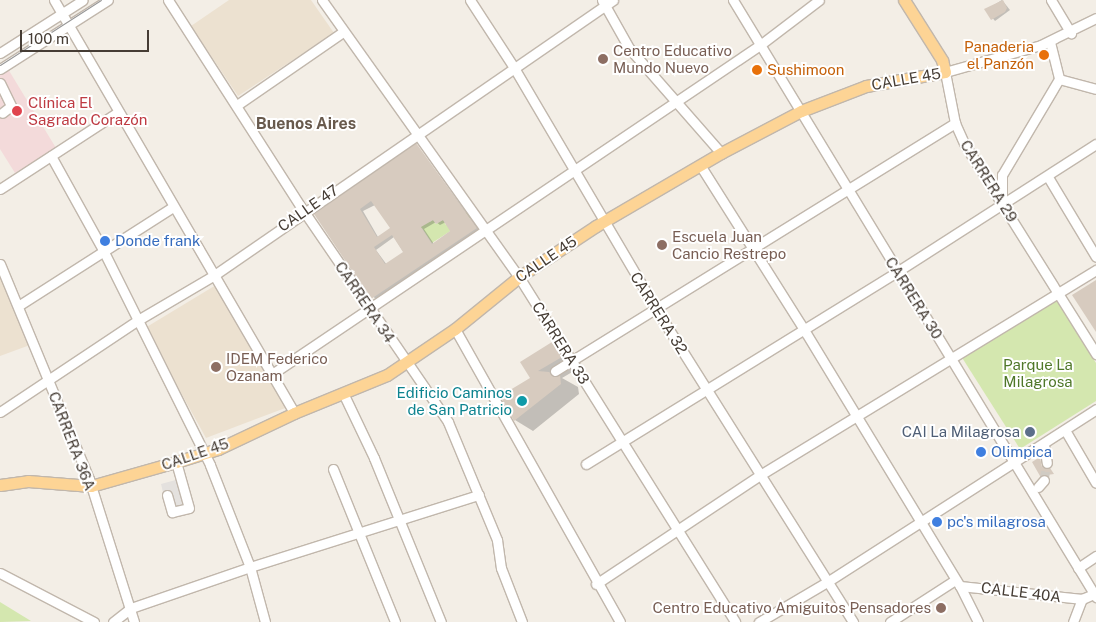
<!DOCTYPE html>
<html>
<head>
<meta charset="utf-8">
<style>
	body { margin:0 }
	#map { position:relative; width:1096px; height:622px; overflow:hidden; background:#f3eee6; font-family:"Public Sans",sans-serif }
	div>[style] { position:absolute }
	.education>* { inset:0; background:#ece1d0 }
	.medical>* { inset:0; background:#f3dada }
	.green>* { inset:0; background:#d4e7af }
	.parking>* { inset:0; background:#e4e1de }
	.shadow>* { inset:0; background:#0003 }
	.building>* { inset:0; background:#d7cbbf }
	.minor-tunnel>* { height:9px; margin-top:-4.5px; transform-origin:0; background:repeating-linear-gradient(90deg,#d0cbc3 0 9px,transparent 0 13.5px) }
	.roads { filter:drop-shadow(1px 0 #c1b7ac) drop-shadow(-1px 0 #c1b7ac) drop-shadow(0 1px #c1b7ac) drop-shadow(0 -1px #c1b7ac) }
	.minor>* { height:9px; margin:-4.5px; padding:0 4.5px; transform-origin:4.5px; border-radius:4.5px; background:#fff }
	.major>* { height:11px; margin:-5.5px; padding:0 5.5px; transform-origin:5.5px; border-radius:5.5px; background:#fdd495 }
	.tram>* { height:1px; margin:-0.5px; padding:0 0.5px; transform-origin:0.5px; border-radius:0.5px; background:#969696 }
	.dots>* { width:14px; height:14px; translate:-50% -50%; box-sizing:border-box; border:2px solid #fff; border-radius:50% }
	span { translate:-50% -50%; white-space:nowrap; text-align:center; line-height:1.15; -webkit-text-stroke:4px #fff; paint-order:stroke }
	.food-label { font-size:15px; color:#c56008 }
	.right { translate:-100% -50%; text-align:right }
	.left { translate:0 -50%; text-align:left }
	.education-label { font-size:15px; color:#785e54 }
	.street-label { font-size:15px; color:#463d35 }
	.health-label { font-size:15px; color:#be3a42 }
	.shop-label { font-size:15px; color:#366cbe }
	.park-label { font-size:15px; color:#4f7729 }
	.culture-label { font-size:15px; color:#0d838f }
	.service-label { font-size:15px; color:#4e5e75 }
	.neighbourhood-label { font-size:16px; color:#685a4d; font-weight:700 }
	.scale { position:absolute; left:20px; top:30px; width:129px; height:22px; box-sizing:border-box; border:2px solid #463d35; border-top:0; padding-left:6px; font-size:15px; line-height:18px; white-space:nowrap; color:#463d35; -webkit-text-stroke:4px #fff; paint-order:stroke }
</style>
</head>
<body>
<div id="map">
	<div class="education">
		<i style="clip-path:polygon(229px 0,311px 0,334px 33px,238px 96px,191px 26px)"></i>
		<i style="clip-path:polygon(0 275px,30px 345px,0 356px)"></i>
		<i style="clip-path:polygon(216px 285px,288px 407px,206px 438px,145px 328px)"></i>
	</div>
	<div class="medical">
		<i style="clip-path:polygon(8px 69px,56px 148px,15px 173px,0 149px,0 74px)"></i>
	</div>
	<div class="green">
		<i style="clip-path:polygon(468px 211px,472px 217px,432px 243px,422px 228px,417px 231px,425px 214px,430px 222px,433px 220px,436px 224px,443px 220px,446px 225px)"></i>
		<i style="clip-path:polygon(1055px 297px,1096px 363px,1096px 401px,1020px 449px,961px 356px)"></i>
		<i style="clip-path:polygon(0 602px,31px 621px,0 622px)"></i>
	</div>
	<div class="parking">
		<i style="clip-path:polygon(183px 478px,191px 511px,169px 517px,161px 484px)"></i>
	</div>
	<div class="shadow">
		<i style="clip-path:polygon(1002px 0,1010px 10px,995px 21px,986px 10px)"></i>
		<i style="clip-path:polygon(evenodd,416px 145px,480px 231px,376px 300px,316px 214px,416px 145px,375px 205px,392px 228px,378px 237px,363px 211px,375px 205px,416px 145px,436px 222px,440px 225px,446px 222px,452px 232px,434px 244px,424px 229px,436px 222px,416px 145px,394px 237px,404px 253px,387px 265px,376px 250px,394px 237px)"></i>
		<i style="clip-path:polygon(552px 344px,571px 354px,579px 368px,562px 378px,578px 387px,579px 394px,533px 431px,515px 420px,502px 397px,532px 378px)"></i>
	</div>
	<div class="building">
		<i style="clip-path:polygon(1003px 0,1007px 8px,1005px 12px,991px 20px,984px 9px)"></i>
		<i style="clip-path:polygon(evenodd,416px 143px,477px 228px,371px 299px,314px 214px,416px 143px,371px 201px,390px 228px,377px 237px,360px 209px,371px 201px,416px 143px,433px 220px,436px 224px,443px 220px,450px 231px,432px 244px,421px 227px,433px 220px,416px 143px,392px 235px,403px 252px,385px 264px,374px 247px,392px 235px)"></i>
		<i style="clip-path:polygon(1096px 280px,1096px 332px,1072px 295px)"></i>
		<i style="clip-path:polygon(552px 342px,562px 357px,538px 371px,549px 372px,555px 377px,560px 375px,561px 384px,514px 421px,500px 396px,530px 378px,520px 362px)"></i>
		<i style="clip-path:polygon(1040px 457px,1042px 467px,1050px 468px,1054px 474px,1040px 476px,1032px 462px)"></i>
	</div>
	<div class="minor-tunnel">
		<i style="left:1044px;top:480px;width:17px;rotate:-80deg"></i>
	</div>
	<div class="roads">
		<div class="minor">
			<i style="left:54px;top:0;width:478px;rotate:59.8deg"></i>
			<i style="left:168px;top:0;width:250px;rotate:57.3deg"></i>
			<i style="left:303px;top:210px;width:257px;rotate:55.6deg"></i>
			<i style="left:448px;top:422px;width:128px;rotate:67.4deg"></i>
			<i style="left:497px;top:540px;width:28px;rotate:82deg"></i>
			<i style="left:501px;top:568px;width:58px;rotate:68.7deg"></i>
			<i style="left:322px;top:0;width:340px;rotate:54.6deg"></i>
			<i style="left:519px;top:277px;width:407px;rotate:57.9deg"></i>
			<i style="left:470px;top:0;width:79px;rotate:56.9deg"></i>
			<i style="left:513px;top:66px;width:282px;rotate:59.5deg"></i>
			<i style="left:656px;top:309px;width:370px;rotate:57.8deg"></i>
			<i style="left:602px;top:0;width:55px;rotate:60.6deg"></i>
			<i style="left:629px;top:48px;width:140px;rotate:48.8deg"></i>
			<i style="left:733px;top:0;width:699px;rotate:58.7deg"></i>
			<i style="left:1051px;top:0;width:39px;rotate:59deg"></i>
			<i style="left:1096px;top:18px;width:61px;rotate:153.9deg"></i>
			<i style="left:1041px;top:45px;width:100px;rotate:164.3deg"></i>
			<i style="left:945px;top:72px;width:52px;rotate:78.9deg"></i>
			<i style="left:955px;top:123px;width:24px;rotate:66deg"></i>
			<i style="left:965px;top:145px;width:247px;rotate:57.9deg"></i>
			<i style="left:1050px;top:42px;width:38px;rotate:76deg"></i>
			<i style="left:0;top:53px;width:98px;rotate:-32.6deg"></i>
			<i style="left:0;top:69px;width:128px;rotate:-32.6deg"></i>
			<i style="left:1059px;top:79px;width:38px;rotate:15deg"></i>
			<i style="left:0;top:83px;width:25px;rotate:64deg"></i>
			<i style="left:11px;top:106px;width:11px;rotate:142deg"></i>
			<i style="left:237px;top:105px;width:129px;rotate:-34.6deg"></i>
			<i style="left:51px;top:156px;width:107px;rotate:61deg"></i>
			<i style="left:103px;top:250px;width:240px;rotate:63.5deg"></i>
			<i style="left:210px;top:465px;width:110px;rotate:68.6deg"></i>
			<i style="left:250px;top:567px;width:57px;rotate:74.7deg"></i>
			<i style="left:700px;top:165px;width:193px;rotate:57.7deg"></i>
			<i style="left:803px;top:328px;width:302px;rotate:58.7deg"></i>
			<i style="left:960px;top:586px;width:40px;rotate:63.4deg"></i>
			<i style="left:1048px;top:177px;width:93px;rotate:59deg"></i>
			<i style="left:0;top:189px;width:141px;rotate:-33.1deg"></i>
			<i style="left:1002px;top:203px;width:28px;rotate:-90deg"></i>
			<i style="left:1002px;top:175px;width:112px;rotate:-59.3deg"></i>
			<i style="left:0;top:264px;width:233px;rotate:67.5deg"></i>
			<i style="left:89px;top:479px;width:150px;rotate:72.5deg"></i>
			<i style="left:18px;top:306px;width:184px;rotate:-32.6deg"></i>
			<i style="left:455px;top:329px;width:336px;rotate:60.6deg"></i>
			<i style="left:555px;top:371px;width:471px;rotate:-31.8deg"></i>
			<i style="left:272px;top:374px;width:589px;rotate:-33.99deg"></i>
			<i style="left:760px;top:45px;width:74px;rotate:-37.3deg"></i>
			<i style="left:344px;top:395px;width:70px;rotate:64.5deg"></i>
			<i style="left:374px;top:458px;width:177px;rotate:67.8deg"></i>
			<i style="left:0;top:412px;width:166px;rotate:-33.7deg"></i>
			<i style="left:138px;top:320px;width:87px;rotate:-30.4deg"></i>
			<i style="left:213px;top:276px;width:486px;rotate:-34.6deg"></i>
			<i style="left:1065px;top:430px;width:61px;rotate:59.7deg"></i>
			<i style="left:1044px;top:445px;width:18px;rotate:81deg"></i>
			<i style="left:586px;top:464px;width:367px;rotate:-31.7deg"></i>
			<i style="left:898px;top:271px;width:235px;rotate:-32.7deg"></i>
			<i style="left:333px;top:469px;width:165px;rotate:67.9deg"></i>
			<i style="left:1038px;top:487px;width:9px;rotate:-49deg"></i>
			<i style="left:167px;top:495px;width:18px;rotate:74deg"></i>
			<i style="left:172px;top:512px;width:17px;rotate:-13deg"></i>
			<i style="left:189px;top:508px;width:48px;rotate:-105.8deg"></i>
			<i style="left:1078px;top:568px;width:22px;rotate:-34deg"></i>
			<i style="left:0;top:573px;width:106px;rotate:27.5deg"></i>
			<i style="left:596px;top:584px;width:197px;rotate:-33.6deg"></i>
			<i style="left:760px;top:475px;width:394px;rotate:-31.4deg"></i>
			<i style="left:960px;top:586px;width:123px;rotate:6.1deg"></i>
			<i style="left:1082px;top:599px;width:13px;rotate:-23deg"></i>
			<i style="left:113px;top:622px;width:23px;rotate:-38deg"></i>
			<i style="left:131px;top:608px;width:126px;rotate:-19deg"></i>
			<i style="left:250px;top:567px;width:240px;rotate:-17.5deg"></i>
			<i style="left:759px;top:622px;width:79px;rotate:-30.5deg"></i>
			<i style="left:827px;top:582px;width:320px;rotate:-32.7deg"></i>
			<i style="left:890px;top:622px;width:77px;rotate:-32.9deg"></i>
			<i style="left:1073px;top:622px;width:25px;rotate:-69deg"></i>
		</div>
		<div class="major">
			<i style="left:0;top:485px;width:28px;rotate:-8deg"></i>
			<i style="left:28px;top:481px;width:63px;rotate:4.5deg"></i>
			<i style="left:91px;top:486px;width:88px;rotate:-15.8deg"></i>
			<i style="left:176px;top:462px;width:44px;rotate:-17.2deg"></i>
			<i style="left:218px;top:449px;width:84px;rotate:-25.3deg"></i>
			<i style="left:294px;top:413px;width:100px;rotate:-22.2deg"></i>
			<i style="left:387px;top:375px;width:82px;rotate:-34.1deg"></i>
			<i style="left:455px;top:329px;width:82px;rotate:-39.1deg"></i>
			<i style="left:519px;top:277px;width:92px;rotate:-33.5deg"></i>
			<i style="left:596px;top:226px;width:145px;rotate:-30.3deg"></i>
			<i style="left:721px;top:153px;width:90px;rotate:-27.7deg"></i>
			<i style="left:801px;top:111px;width:70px;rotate:-21deg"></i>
			<i style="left:866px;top:86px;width:80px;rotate:-10deg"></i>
			<i style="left:945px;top:72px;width:12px;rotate:-104deg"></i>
			<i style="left:942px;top:60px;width:71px;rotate:-122.3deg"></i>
		</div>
	</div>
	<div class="tram">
		<i style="left:0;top:65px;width:120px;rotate:-32.8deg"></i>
	</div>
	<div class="dots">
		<i style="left:1044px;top:55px;background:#e8710a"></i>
		<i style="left:603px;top:59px;background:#8d6e63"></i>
		<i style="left:757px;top:70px;background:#e8710a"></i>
		<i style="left:17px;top:111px;background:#e0444e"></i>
		<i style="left:105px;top:241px;background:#3f7fe0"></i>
		<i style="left:662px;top:245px;background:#8d6e63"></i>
		<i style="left:216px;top:367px;background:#8d6e63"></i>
		<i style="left:522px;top:401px;background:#0f9aa8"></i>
		<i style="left:1030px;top:432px;background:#5c6f8a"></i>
		<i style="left:981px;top:452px;background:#3f7fe0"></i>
		<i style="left:937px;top:522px;background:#3f7fe0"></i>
		<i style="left:941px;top:608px;background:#8d6e63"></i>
	</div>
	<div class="food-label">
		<span class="right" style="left:1034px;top:55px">Panaderia<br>el Panzón</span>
		<span class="left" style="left:767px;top:70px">Sushimoon</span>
	</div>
	<div class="education-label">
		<span class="left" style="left:613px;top:59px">Centro Educativo<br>Mundo Nuevo</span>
		<span class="left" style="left:672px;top:245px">Escuela Juan<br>Cancio Restrepo</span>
		<span class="left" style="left:226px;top:367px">IDEM Federico<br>Ozanam</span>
		<span class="right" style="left:931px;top:608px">Centro Educativo Amiguitos Pensadores</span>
	</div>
	<div class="street-label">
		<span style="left:906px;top:79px;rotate:-10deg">CALLE 45</span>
		<span style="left:989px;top:181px;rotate:58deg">CARRERA 29</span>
		<span style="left:308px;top:208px;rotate:-35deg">CALLE 47</span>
		<span style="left:546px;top:259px;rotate:-34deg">CALLE 45</span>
		<span style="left:914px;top:298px;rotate:58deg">CARRERA 30</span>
		<span style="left:365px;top:302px;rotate:56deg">CARRERA 34</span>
		<span style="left:659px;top:313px;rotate:58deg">CARRERA 32</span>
		<span style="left:561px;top:343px;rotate:58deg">CARRERA 33</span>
		<span style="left:72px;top:441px;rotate:69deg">CARRERA 36A</span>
		<span style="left:195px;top:454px;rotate:-19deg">CALLE 45</span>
		<span style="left:1021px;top:592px;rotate:7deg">CALLE 40A</span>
	</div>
	<div class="health-label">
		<span class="left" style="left:28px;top:111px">Clínica El<br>Sagrado Corazón</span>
	</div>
	<div class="shop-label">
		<span class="left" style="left:115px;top:241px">Donde frank</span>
		<span class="left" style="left:991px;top:452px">Olimpica</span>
		<span class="left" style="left:947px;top:522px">pc's milagrosa</span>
	</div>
	<div class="park-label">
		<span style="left:1038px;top:373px">Parque La<br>Milagrosa</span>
	</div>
	<div class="culture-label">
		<span class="right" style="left:512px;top:401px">Edificio Caminos<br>de San Patricio</span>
	</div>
	<div class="service-label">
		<span class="right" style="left:1020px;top:432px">CAI La Milagrosa</span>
	</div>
	<div class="neighbourhood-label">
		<span style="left:306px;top:124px">Buenos Aires</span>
	</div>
	<div class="scale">100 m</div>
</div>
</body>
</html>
